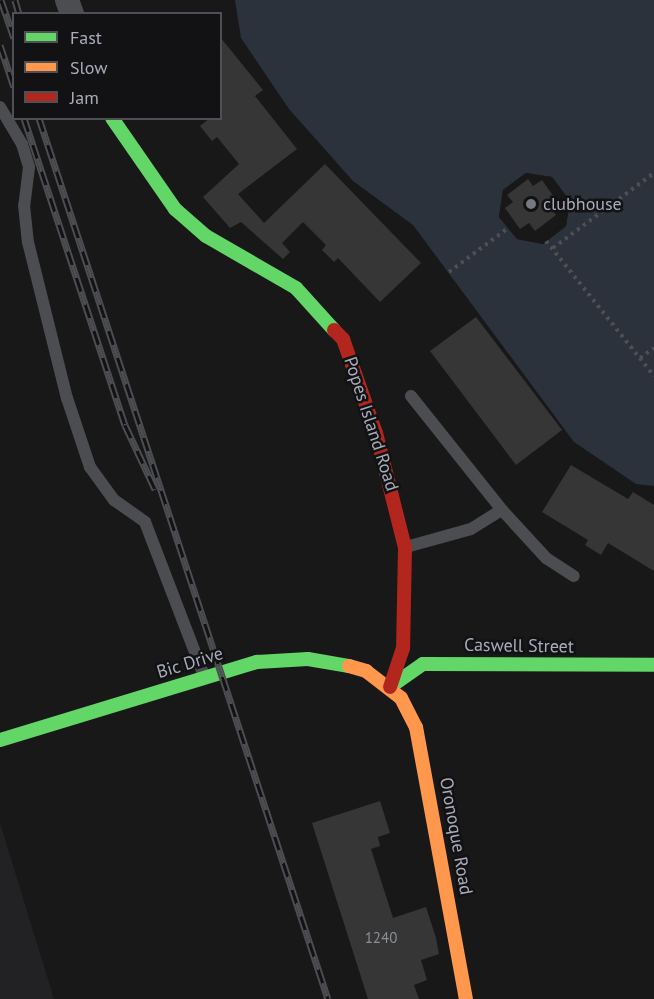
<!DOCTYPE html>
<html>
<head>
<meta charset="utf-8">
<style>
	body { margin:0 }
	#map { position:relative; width:654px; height:999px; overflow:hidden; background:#181818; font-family:"PT Sans",sans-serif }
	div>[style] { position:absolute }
	.built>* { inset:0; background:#222224 }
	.water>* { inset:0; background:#2b323b }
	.pier>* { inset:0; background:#181818 }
	.building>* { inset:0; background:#363637 }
	.path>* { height:4px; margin-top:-2px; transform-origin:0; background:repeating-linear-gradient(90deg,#4e4f53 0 3px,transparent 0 7.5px) }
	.lane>* { height:12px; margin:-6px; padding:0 6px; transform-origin:6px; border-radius:6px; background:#4c4d51 }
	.street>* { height:24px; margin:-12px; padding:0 12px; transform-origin:12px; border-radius:12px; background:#4c4d51 }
	.fast>* { height:14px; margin:-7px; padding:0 7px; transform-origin:7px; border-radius:7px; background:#63d668 }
	.slow>* { height:14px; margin:-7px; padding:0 7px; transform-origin:7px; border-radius:7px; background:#ff974d }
	.jam>* { height:14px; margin:-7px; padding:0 7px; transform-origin:7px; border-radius:7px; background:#b3261e }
	.rail>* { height:7px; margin-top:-3.5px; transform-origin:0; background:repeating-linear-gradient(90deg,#121214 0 14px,#4c4d51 0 28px); box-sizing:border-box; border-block:2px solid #4c4d51 }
	.dots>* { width:16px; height:16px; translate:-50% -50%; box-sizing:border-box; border:3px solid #121214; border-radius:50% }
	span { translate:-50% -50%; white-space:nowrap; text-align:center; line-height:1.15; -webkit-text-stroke:5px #121214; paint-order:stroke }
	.number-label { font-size:15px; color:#8c8f99 }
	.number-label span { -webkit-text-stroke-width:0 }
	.poi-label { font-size:18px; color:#a9adba }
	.left { translate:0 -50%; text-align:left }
	.street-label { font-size:18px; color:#a9adba }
	.legend { position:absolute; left:12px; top:12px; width:210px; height:108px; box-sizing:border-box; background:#121214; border:2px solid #4e5056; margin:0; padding:8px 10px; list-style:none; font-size:18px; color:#a9adba }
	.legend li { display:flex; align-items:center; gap:12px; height:30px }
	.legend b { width:30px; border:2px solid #4e5056 }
</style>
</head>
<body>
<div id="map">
	<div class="built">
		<i style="clip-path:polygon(0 823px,54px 999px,0 999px)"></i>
	</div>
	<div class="water">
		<i style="clip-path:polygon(evenodd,235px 0,654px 0,654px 486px,636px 484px,574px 442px,413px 225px,353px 181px,289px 109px,241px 38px,235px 0,526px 173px,552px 177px,570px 201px,566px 226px,543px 244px,517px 239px,499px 217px,503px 190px,526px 173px)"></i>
	</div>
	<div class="pier">
		<i style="clip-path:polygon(evenodd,526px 173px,552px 177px,570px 201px,566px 226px,543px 244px,517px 239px,499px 217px,503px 190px,526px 173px,526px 177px,551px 180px,567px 201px,563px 224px,542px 240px,518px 237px,502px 216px,505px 192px,526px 177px)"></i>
	</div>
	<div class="building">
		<i style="clip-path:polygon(220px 37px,263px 90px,255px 96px,297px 149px,238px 194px,264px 223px,325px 164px,421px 263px,380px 302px,338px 258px,334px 262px,322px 250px,326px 245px,303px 222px,282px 243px,290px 252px,283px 259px,241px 222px,230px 228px,203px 197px,239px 164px,217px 137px,212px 141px,200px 126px,210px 118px,220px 118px)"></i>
		<i style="clip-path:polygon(528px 179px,533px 186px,542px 180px,556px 200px,549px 205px,556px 215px,535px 231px,529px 223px,520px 229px,505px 208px,513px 202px,507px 195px)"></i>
		<i style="clip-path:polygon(476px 317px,562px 430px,516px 465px,430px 351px)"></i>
		<i style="clip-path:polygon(571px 465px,628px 499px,633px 492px,654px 505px,654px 571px,608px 543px,601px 555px,585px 545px,588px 540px,542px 512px)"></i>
		<i style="clip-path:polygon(380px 801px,390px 833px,378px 837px,380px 846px,371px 849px,393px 918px,426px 907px,436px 938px,439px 954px,421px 960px,427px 980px,414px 985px,419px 999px,368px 999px,312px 823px)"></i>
	</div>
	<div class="path">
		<i style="left:546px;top:241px;width:173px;rotate:51.3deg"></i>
		<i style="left:553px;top:248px;width:126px;rotate:-36.6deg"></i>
		<i style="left:449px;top:272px;width:74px;rotate:-36.7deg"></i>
		<i style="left:640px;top:358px;width:17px;rotate:-36deg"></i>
	</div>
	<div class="lane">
		<i style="left:0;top:107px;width:43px;rotate:59.3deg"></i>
		<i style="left:22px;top:144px;width:24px;rotate:73deg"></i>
		<i style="left:29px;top:167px;width:38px;rotate:97deg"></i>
		<i style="left:24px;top:205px;width:37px;rotate:84deg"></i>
		<i style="left:28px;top:242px;width:161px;rotate:76deg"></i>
		<i style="left:67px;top:398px;width:73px;rotate:71.6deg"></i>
		<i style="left:90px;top:467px;width:41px;rotate:54deg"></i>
		<i style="left:114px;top:500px;width:38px;rotate:35deg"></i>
		<i style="left:145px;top:522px;width:165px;rotate:69deg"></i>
		<i style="left:411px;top:396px;width:146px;rotate:51.4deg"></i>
		<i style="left:406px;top:547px;width:67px;rotate:-15.5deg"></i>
		<i style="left:471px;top:529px;width:36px;rotate:-32deg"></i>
		<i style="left:502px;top:510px;width:65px;rotate:47.5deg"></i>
		<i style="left:546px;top:558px;width:33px;rotate:33deg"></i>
	</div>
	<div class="street">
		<i style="left:67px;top:0;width:15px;rotate:70deg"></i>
	</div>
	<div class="fast">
		<i style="left:112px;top:118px;width:111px;rotate:55.3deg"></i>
		<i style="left:175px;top:209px;width:41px;rotate:41.1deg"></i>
		<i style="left:206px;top:236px;width:104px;rotate:30deg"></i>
		<i style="left:296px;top:288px;width:57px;rotate:47.9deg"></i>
		<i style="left:390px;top:687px;width:40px;rotate:-34.9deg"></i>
		<i style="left:423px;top:664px;width:231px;rotate:0.2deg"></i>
		<i style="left:0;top:740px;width:269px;rotate:-16.9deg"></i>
		<i style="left:257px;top:662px;width:51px;rotate:-3.4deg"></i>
		<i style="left:308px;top:659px;width:42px;rotate:9.7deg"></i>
	</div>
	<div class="slow">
		<i style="left:349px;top:666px;width:18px;rotate:16deg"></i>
		<i style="left:366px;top:671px;width:44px;rotate:37.6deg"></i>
		<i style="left:401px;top:698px;width:33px;rotate:63deg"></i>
		<i style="left:416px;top:727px;width:277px;rotate:79.6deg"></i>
	</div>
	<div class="jam">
		<i style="left:334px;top:330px;width:13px;rotate:45deg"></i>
		<i style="left:343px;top:339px;width:100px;rotate:70.7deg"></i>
		<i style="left:376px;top:433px;width:119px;rotate:75.8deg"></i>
		<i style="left:405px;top:548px;width:100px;rotate:91.1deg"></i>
		<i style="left:403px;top:648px;width:41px;rotate:108.4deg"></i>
	</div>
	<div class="rail">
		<i style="left:1px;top:0;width:40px;rotate:71.1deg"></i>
		<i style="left:15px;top:0;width:15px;rotate:74deg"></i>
		<i style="left:0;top:45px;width:44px;rotate:71.6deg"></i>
		<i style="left:24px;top:118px;width:323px;rotate:71.8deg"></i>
		<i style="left:125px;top:425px;width:71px;rotate:64.9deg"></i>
		<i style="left:39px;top:118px;width:927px;rotate:71.84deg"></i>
	</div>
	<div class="dots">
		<i style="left:531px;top:204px;background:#767981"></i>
	</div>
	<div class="number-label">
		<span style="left:381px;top:938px">1240</span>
	</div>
	<div class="poi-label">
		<span class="left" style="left:543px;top:204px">clubhouse</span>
	</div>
	<div class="street-label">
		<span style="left:371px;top:424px;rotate:72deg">Popes Island Road</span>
		<span style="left:519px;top:646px;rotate:1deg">Caswell Street</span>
		<span style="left:190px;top:663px;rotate:-17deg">Bic Drive</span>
		<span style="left:456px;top:836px;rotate:80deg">Oronoque Road</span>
	</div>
	<ul class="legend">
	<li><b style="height:8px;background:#63d668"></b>Fast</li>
	<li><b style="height:8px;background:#ff974d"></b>Slow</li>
	<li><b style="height:8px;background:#b3261e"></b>Jam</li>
	</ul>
</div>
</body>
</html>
